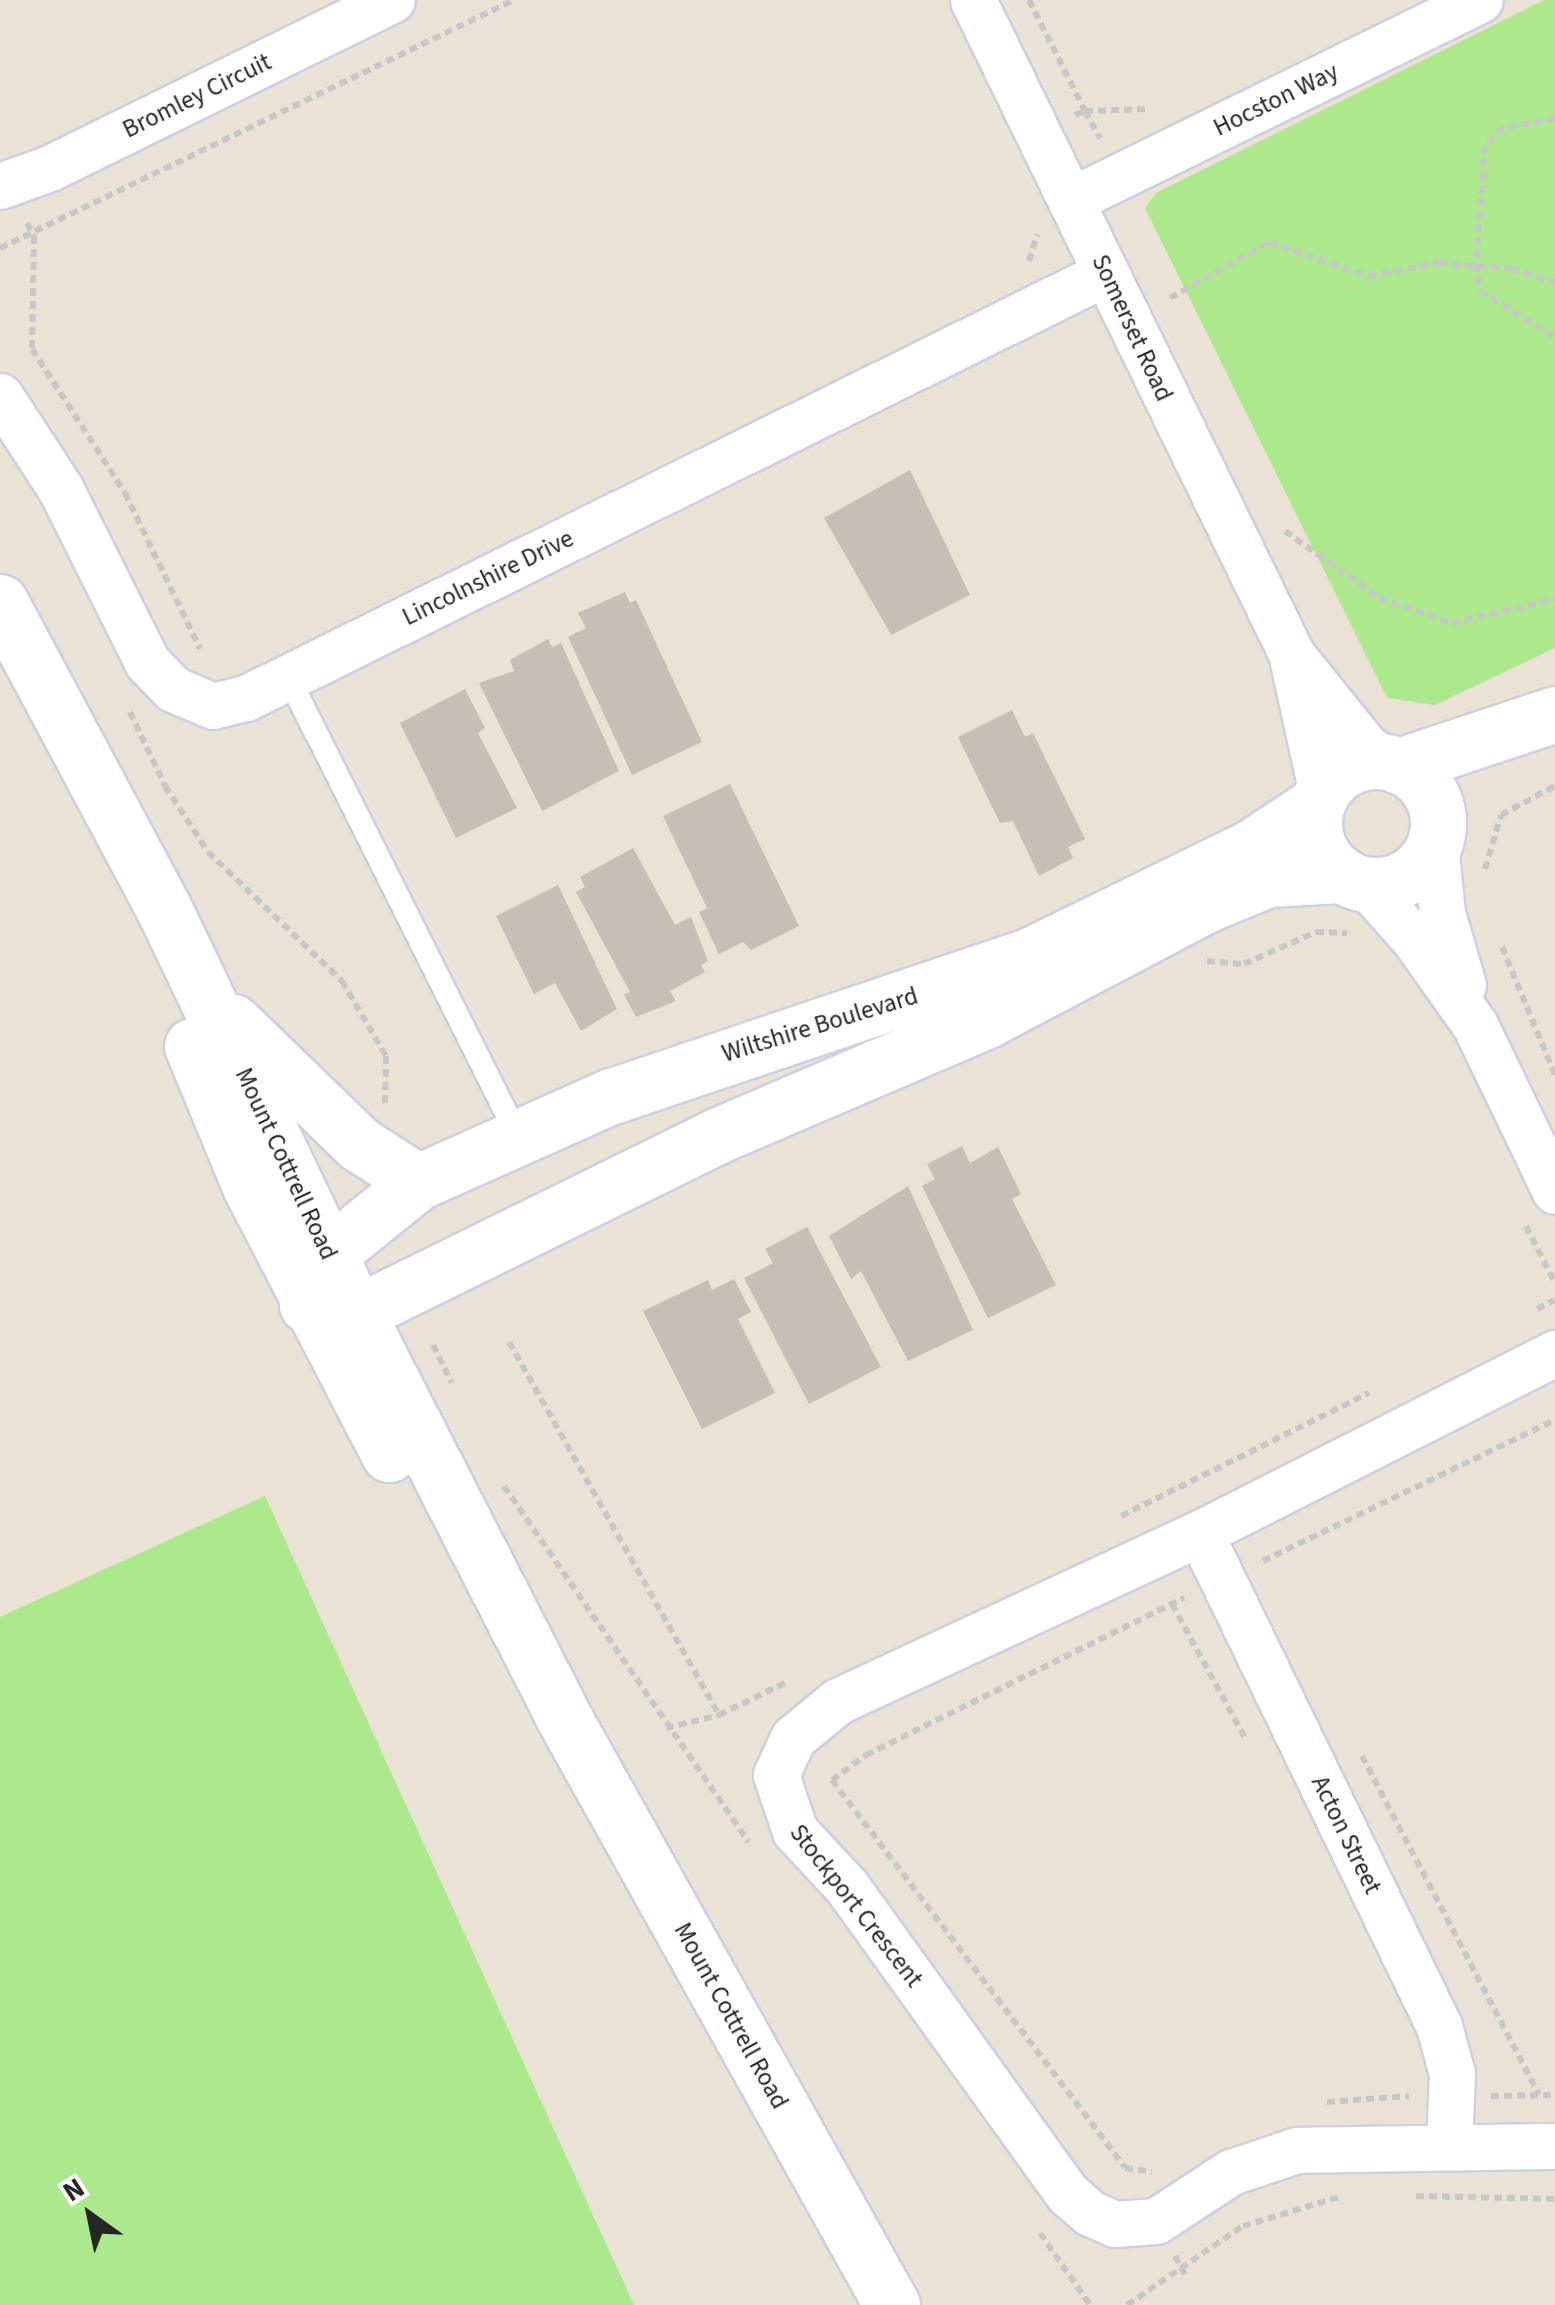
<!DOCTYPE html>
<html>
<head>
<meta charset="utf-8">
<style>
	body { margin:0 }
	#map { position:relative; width:1555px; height:2305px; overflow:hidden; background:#ebe2d6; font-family:"Source Sans 3",sans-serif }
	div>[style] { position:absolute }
	.green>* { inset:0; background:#ace88c }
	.building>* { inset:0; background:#c6bfb6 }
	.path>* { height:6px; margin-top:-3px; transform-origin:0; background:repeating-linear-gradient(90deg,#c7c7c7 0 8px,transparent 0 13px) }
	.roads { filter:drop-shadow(2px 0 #cbd0e2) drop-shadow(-2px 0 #cbd0e2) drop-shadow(0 2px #cbd0e2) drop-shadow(0 -2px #cbd0e2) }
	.lane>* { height:22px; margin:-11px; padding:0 11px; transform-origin:11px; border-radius:11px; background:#fff }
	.street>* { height:45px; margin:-22.5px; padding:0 22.5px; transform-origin:22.5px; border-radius:22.5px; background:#fff }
	.secondary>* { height:55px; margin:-27.5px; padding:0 27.5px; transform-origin:27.5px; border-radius:27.5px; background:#fff }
	.secondary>.ring { margin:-27.5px; padding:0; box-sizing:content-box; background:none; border:55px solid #fff; border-radius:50% }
	span { translate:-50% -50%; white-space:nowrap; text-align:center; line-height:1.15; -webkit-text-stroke:10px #fff; paint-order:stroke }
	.street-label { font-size:25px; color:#262626 }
	.north { position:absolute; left:40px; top:2165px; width:100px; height:100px; -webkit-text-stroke:8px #fff; paint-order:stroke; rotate:327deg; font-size:28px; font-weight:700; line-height:40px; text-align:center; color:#262626 }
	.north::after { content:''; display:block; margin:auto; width:35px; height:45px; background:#262626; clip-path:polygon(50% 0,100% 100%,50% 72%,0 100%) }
</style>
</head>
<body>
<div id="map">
	<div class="green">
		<i style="clip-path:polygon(1544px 0,1555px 0,1555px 648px,1435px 705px,1387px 698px,1145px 208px,1156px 193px)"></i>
		<i style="clip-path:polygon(265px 1496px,634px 2305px,0 2305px,0 1617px)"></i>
	</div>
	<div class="building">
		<i style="clip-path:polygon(910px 470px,970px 595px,891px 635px,824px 518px)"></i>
		<i style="clip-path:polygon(625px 592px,630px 603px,636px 600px,702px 742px,632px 775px,568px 637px,586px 628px,578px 613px)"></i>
		<i style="clip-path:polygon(548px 639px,552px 647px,561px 643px,619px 771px,542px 811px,479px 683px,514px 671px,510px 660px)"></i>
		<i style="clip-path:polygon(465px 689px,485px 728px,478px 733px,517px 808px,456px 838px,400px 723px)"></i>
		<i style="clip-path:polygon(1012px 710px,1025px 737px,1033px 733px,1085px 839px,1068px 847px,1073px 858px,1039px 876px,1013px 821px,1000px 823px,958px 737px)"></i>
		<i style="clip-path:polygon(730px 784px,799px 926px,751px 950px,743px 942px,719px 954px,699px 912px,707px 908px,663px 816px)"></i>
		<i style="clip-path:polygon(633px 848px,675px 925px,691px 917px,708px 961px,701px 965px,705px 972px,670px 991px,676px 1001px,636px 1017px,624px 995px,630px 992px,576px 892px,585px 887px,580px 877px)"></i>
		<i style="clip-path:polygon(558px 885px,617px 1009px,581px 1031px,555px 983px,534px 994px,496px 916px)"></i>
		<i style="clip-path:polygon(962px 1146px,970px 1163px,998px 1147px,1021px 1194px,1012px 1199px,1056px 1285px,988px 1318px,922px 1186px,935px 1179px,927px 1164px)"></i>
		<i style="clip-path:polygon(908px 1186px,973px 1330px,908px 1361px,861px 1271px,851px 1279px,829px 1236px)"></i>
		<i style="clip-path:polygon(807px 1227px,881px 1367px,809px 1404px,744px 1278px,773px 1263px,765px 1249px)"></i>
		<i style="clip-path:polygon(734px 1279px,751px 1312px,738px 1319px,775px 1393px,702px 1429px,643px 1311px,708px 1280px,712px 1290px)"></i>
	</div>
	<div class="path">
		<i style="left:1029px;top:0;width:124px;rotate:63.2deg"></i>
		<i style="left:1085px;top:111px;width:64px;rotate:-1.8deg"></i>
		<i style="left:1075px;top:115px;width:11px;rotate:-22deg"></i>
		<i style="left:1085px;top:111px;width:31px;rotate:61deg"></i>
		<i style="left:1555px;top:119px;width:53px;rotate:170.2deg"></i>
		<i style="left:1503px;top:128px;width:25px;rotate:135deg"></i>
		<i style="left:1485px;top:146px;width:118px;rotate:94.4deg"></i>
		<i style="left:1476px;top:264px;width:27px;rotate:82deg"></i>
		<i style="left:1480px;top:291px;width:88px;rotate:31.5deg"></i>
		<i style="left:27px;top:223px;width:15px;rotate:62deg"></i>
		<i style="left:34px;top:236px;width:113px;rotate:91deg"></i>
		<i style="left:32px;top:349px;width:171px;rotate:57.1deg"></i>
		<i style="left:125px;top:493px;width:173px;rotate:64.3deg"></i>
		<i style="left:0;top:248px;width:571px;rotate:-25.76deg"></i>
		<i style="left:1029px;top:261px;width:28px;rotate:-73deg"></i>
		<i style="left:1170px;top:298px;width:114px;rotate:-29.5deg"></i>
		<i style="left:1269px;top:242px;width:106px;rotate:18.8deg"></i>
		<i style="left:1369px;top:276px;width:71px;rotate:-10.5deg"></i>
		<i style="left:1439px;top:263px;width:73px;rotate:4.7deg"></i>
		<i style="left:1512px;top:269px;width:45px;rotate:16.8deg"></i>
		<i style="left:1285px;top:531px;width:115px;rotate:35.5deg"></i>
		<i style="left:1379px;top:598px;width:77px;rotate:18.9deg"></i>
		<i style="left:1452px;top:623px;width:106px;rotate:-13.1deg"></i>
		<i style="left:130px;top:712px;width:82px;rotate:64.7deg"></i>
		<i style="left:165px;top:786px;width:79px;rotate:56.9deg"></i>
		<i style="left:208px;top:852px;width:186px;rotate:43.9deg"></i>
		<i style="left:342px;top:981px;width:87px;rotate:59.6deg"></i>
		<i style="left:386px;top:1056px;width:48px;rotate:91.2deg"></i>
		<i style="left:1485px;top:869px;width:56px;rotate:-73.5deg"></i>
		<i style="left:1501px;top:815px;width:61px;rotate:-28.2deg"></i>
		<i style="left:1502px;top:947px;width:139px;rotate:67.5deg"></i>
		<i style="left:1207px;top:961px;width:37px;rotate:5deg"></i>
		<i style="left:1244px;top:964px;width:79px;rotate:-24deg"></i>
		<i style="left:1316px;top:932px;width:31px;rotate:2deg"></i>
		<i style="left:1526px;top:1226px;width:64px;rotate:63deg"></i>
		<i style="left:1537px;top:1309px;width:20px;rotate:-27deg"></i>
		<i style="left:509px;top:1342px;width:428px;rotate:60.6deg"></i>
		<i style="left:719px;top:1715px;width:76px;rotate:-25.9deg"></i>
		<i style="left:433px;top:1345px;width:42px;rotate:63.4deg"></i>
		<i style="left:504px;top:1486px;width:432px;rotate:55.5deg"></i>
		<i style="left:1121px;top:1516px;width:277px;rotate:-26.4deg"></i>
		<i style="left:1263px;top:1561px;width:324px;rotate:-25.8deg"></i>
		<i style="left:1172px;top:1604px;width:153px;rotate:61.4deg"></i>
		<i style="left:666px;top:1728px;width:55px;rotate:-13.8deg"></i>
		<i style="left:1362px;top:1756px;width:382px;rotate:62.4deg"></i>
		<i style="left:832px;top:1780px;width:486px;rotate:52.9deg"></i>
		<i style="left:1125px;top:2168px;width:27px;rotate:8deg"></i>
		<i style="left:832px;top:1780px;width:42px;rotate:-36.3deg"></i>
		<i style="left:866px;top:1755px;width:355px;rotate:-26.3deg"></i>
		<i style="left:1491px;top:2096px;width:64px;rotate:-0.9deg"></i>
		<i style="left:1327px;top:2102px;width:82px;rotate:-4.2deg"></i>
		<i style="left:1416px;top:2196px;width:139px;rotate:1.2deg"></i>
		<i style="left:1040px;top:2233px;width:88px;rotate:55.2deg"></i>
		<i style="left:1175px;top:2256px;width:26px;rotate:61deg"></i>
		<i style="left:1127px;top:2305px;width:140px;rotate:-34.3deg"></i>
		<i style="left:1243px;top:2226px;width:100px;rotate:-16.8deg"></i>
	</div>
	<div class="roads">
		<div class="lane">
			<i style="left:288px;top:677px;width:513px;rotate:63.39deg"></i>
		</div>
		<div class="street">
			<i style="left:973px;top:0;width:729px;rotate:64.03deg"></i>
			<i style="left:1292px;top:655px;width:118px;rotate:51.2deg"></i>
			<i style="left:1366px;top:747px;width:29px;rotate:34deg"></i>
			<i style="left:0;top:186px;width:53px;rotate:-19.8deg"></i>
			<i style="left:50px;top:168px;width:381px;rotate:-26.2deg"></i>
			<i style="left:1071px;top:200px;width:455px;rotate:-26.1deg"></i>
			<i style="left:0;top:396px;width:110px;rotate:56.9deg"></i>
			<i style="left:60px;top:488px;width:195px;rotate:63.4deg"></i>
			<i style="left:147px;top:662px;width:37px;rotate:46deg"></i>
			<i style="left:173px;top:689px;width:43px;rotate:23deg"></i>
			<i style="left:213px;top:706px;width:34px;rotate:-14deg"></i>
			<i style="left:246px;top:698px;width:959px;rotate:-26.3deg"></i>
			<i style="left:1293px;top:662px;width:135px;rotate:77.6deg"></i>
			<i style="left:1435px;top:843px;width:70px;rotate:84.3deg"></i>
			<i style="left:1442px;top:913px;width:75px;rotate:73.7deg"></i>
			<i style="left:1366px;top:885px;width:72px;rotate:48.4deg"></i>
			<i style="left:1414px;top:939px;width:105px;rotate:54.7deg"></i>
			<i style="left:1475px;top:1025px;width:184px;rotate:64.3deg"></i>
			<i style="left:1555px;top:1353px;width:398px;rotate:153.1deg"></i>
			<i style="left:1200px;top:1533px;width:399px;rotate:155.1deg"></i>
			<i style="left:838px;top:1701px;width:58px;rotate:140.6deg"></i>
			<i style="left:793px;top:1738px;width:41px;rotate:114.7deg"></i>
			<i style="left:776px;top:1775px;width:59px;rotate:71.3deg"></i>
			<i style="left:795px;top:1831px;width:76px;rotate:47.1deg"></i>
			<i style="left:847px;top:1887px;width:378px;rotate:54.3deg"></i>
			<i style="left:1068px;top:2194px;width:29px;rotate:41deg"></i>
			<i style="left:1090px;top:2213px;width:27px;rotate:24deg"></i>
			<i style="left:1115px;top:2224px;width:41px;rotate:-4.2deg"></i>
			<i style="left:1156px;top:2221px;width:90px;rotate:-33.2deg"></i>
			<i style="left:1231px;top:2172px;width:70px;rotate:-18.4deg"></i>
			<i style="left:1297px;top:2150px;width:258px;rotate:-0.9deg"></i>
			<i style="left:1200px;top:1533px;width:548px;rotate:64.14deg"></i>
			<i style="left:1439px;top:2026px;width:50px;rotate:74.8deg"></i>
			<i style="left:1452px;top:2074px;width:72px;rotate:92.4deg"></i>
		</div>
		<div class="secondary">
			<i style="left:0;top:602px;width:348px;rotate:61.9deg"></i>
			<i style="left:164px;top:909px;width:448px;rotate:64.5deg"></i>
			<i style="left:357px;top:1313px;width:465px;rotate:62.9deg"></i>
			<i style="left:569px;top:1727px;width:662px;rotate:60.8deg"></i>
			<i class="ring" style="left:1314px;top:761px;width:69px;height:69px"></i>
			<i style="left:1399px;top:766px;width:164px;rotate:-18.4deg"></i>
			<i style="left:1317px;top:804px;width:78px;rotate:146.5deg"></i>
			<i style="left:1252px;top:847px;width:246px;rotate:154deg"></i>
			<i style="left:1031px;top:955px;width:443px;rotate:161.4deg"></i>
			<i style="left:611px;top:1096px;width:211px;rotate:156deg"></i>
			<i style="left:418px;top:1182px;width:114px;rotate:141deg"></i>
			<i style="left:329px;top:1254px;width:55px;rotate:113.7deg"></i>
			<i style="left:307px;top:1304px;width:51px;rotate:10.2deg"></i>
			<i style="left:357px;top:1313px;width:403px;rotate:-26.2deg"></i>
			<i style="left:719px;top:1135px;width:292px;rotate:-23.2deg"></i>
			<i style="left:987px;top:1020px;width:249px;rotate:-27.8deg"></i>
			<i style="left:1207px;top:904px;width:66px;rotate:-22.3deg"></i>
			<i style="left:1268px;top:879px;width:73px;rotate:-3.1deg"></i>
			<i style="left:233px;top:1022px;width:175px;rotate:44.1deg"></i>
			<i style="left:359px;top:1144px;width:70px;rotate:32.8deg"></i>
			<i style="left:192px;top:1046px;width:152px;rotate:67.5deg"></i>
			<i style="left:250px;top:1186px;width:302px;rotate:62.6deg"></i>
		</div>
	</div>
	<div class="street-label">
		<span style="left:197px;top:96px;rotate:-26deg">Bromley Circuit</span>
		<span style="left:1276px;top:100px;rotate:-26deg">Hocston Way</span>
		<span style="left:1132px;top:328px;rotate:65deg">Somerset Road</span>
		<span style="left:488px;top:578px;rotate:-26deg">Lincolnshire Drive</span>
		<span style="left:820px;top:1025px;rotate:-17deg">Wiltshire Boulevard</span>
		<span style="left:286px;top:1164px;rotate:65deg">Mount Cottrell Road</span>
		<span style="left:1346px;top:1835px;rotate:64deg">Acton Street</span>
		<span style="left:856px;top:1906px;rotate:52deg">Stockport Crescent</span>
		<span style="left:731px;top:2016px;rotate:61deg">Mount Cottrell Road</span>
	</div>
	<div class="north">N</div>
</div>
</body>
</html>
